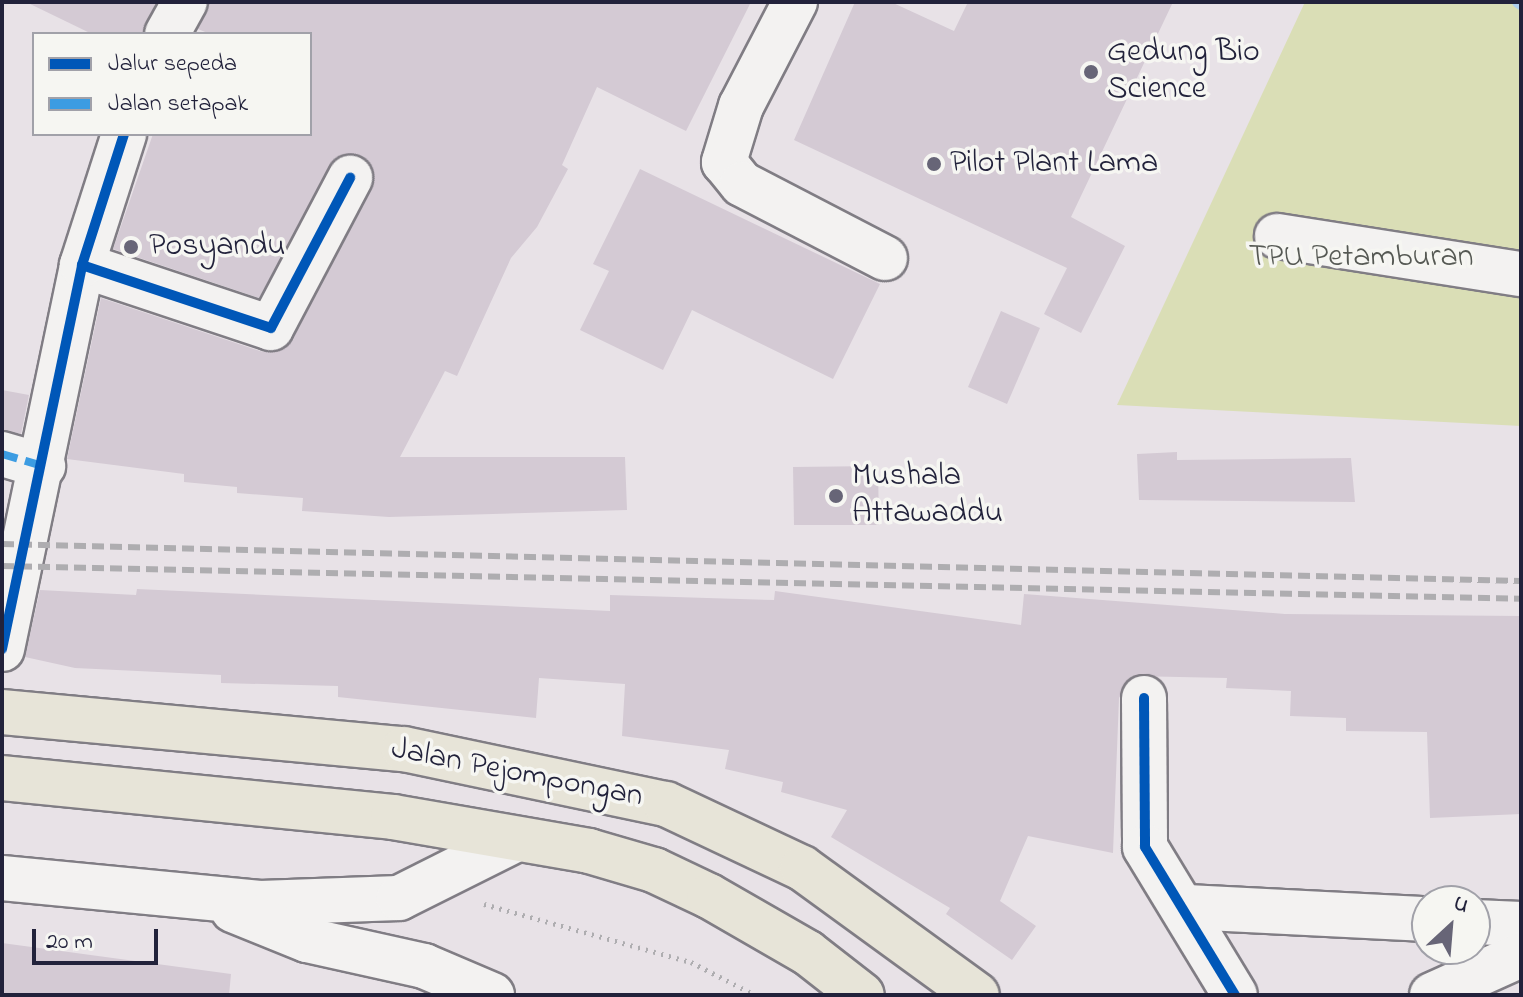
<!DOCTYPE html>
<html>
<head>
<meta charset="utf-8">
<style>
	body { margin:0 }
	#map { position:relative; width:1523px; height:997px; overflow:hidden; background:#e8e2e7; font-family:"Indie Flower",sans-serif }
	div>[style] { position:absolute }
	.green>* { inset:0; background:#dadeb6 }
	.stream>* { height:12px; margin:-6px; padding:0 6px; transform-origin:6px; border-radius:6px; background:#aeceee }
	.building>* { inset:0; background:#d4cad4 }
	.path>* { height:5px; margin-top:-2.5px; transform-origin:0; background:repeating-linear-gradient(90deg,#aeadb0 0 2px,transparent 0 8px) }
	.roads { filter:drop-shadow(2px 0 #807d84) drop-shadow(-2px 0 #807d84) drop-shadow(0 2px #807d84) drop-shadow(0 -2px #807d84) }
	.minor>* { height:44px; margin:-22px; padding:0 22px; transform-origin:22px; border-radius:22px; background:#f3f2f1 }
	.major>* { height:44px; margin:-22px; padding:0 22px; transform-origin:22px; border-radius:22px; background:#e7e4d8 }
	.rail>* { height:6px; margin-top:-3px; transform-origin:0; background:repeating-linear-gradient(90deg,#aeadb0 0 12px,transparent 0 18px) }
	.quiet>* { height:8px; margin-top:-4px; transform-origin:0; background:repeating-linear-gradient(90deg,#3c9ce2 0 16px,transparent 0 24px) }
	.cycleway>* { height:10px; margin:-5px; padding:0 5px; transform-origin:5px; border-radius:5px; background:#0057b8 }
	.dots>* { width:22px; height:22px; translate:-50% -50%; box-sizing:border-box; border:4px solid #f6f6f2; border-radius:50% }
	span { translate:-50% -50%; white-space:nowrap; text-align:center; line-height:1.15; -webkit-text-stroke:7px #f6f6f2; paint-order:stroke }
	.poi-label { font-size:32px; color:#22223b }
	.left { translate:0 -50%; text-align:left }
	.park-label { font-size:32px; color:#565954 }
	.street-label { font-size:32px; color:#22223b }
	.frame { position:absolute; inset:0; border:4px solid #22223b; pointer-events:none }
	.legend { position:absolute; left:32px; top:32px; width:280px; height:104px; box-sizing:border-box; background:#f6f6f2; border:2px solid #a1a1a9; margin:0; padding:10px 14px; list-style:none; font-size:24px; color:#22223b }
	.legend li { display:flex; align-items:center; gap:16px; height:40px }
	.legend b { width:40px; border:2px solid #a1a1a9 }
	.north { position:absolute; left:1411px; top:885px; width:80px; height:80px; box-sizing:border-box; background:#f6f6f2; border:2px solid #a1a1a9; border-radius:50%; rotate:26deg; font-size:22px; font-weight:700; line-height:32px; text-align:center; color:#22223b }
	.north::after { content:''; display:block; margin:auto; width:28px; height:36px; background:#676577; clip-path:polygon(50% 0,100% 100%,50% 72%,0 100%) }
	.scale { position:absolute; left:32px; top:929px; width:126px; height:36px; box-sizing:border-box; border:4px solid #22223b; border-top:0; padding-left:10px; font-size:24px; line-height:28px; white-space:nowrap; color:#22223b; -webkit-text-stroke:6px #f6f6f2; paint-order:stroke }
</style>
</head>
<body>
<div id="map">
	<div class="green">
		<i style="clip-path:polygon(1305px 2px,1521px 2px,1521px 426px,1117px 405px)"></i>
	</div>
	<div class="stream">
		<i style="left:1518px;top:2px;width:4px;rotate:34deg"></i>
	</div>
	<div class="building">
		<i style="clip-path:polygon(26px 2px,156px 2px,142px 34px,92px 34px)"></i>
		<i style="clip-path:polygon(210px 2px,751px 2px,686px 131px,597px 87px,562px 165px,568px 169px,537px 227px,511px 258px,457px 376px,445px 371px,400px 457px,625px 457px,627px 510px,389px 517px,302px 511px,303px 498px,237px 493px,237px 487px,184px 482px,184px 474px,67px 459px,101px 298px,263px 352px,285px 349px,372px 189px,371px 165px,362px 156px,336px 157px,259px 298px,113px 249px,153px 134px,310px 134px,310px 34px,210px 34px,198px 29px)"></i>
		<i style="clip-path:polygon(855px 2px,891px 2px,954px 31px,968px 2px,1173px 2px,1071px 217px,1125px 246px,1081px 333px,1044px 314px,1067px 268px,794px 140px)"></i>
		<i style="clip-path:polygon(640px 169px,880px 284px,833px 379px,692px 310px,663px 370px,580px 330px,609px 271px,593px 264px)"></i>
		<i style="clip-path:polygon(1001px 311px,1040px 328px,1007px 404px,968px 387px)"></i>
		<i style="clip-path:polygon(2px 390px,29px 395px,21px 434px,2px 430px)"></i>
		<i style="clip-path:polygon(1177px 452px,1177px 460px,1351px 458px,1355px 502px,1139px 500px,1137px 454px)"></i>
		<i style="clip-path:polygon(878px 466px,879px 525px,794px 525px,793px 467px)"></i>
		<i style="clip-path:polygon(137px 589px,610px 611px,610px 595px,774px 600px,775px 591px,1021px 625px,1024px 594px,1285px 614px,1521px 616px,1521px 814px,1430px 818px,1427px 732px,1346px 731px,1346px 718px,1290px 716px,1291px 691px,1226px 688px,1227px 678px,1132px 676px,1119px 698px,1113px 853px,1028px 836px,1000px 901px,1036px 926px,1012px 960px,946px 914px,950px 908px,831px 837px,847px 810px,781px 792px,783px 782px,725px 769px,729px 750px,622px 736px,625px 684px,539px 678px,536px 718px,338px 697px,338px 686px,221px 683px,221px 675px,75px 668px,25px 657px,40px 590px,136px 595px)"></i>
		<i style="clip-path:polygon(2px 943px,231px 974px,229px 995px,2px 995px)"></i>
	</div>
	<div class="path">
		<i style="left:484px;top:904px;width:215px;rotate:15.7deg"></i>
		<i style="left:691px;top:962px;width:72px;rotate:27.3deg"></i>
	</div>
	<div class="roads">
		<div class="minor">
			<i style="left:795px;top:2px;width:117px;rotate:117.4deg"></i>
			<i style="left:741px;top:106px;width:59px;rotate:106.9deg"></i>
			<i style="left:724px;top:162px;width:28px;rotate:51deg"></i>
			<i style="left:742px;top:184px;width:161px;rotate:27.4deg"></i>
			<i style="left:167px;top:34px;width:37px;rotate:-61deg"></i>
			<i style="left:1277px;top:236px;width:247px;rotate:8.9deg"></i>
			<i style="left:82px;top:265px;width:199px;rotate:18.4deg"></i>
			<i style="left:271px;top:328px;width:170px;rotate:-62.2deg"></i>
			<i style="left:2px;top:454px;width:43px;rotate:16.3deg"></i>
			<i style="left:2px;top:649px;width:392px;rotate:-78.2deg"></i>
			<i style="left:82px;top:265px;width:138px;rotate:-72.2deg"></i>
			<i style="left:1144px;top:698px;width:149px;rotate:89.6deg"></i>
			<i style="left:1145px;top:847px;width:173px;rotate:58.7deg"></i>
			<i style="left:2px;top:878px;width:259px;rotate:5.5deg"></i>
			<i style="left:260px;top:903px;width:139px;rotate:-2.1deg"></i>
			<i style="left:399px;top:898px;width:127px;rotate:-26.6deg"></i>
			<i style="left:1187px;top:907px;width:240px;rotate:2.9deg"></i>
			<i style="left:233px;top:910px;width:80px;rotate:22.1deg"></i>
			<i style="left:307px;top:940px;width:120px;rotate:12.5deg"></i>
			<i style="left:424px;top:966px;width:74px;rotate:23.1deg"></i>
			<i style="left:1475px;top:922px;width:46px;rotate:2.5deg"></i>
			<i style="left:1432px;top:995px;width:98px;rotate:-24.2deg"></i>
		</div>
		<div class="major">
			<i style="left:2px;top:712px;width:404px;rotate:5.3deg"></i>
			<i style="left:404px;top:749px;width:268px;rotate:11.9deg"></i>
			<i style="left:666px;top:804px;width:150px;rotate:25.2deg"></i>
			<i style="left:802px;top:868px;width:216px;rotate:36deg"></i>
			<i style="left:2px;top:778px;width:393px;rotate:5.7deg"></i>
			<i style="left:393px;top:817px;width:199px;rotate:9.8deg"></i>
			<i style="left:589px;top:851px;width:68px;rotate:16.3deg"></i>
			<i style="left:654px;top:870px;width:61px;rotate:25.3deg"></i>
			<i style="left:709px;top:896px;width:114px;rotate:29.9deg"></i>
			<i style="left:808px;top:953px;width:68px;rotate:37.9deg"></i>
		</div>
	</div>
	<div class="rail">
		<i style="left:2px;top:544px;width:1519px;rotate:1.4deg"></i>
		<i style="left:2px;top:566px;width:1519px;rotate:1.24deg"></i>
	</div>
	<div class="quiet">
		<i style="left:2px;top:454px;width:43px;rotate:16.3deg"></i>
	</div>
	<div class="cycleway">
		<i style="left:82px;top:265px;width:199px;rotate:18.4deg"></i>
		<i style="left:271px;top:328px;width:170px;rotate:-62.2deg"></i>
		<i style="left:2px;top:649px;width:392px;rotate:-78.2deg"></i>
		<i style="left:82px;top:265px;width:138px;rotate:-72.2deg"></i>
		<i style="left:1144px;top:698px;width:149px;rotate:89.6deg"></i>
		<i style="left:1145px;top:847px;width:173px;rotate:58.7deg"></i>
	</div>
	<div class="dots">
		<i style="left:1091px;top:72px;background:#676577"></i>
		<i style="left:934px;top:164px;background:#676577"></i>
		<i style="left:131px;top:247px;background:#676577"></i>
		<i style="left:836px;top:496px;background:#676577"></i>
	</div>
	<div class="poi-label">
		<span class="left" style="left:1107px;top:72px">Gedung Bio<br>Science</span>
		<span class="left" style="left:950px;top:164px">Pilot Plant Lama</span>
		<span class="left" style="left:149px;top:247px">Posyandu</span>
		<span class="left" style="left:852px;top:496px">Mushala<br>Attawaddu</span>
	</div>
	<div class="park-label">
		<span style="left:1361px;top:258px">TPU Petamburan</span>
	</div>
	<div class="street-label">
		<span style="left:517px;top:774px;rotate:11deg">Jalan Pejompongan</span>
	</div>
	<div class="frame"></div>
	<ul class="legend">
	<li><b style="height:10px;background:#0057b8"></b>Jalur sepeda</li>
	<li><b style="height:10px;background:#3c9ce2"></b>Jalan setapak</li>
	</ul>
	<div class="north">U</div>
	<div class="scale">20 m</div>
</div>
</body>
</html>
